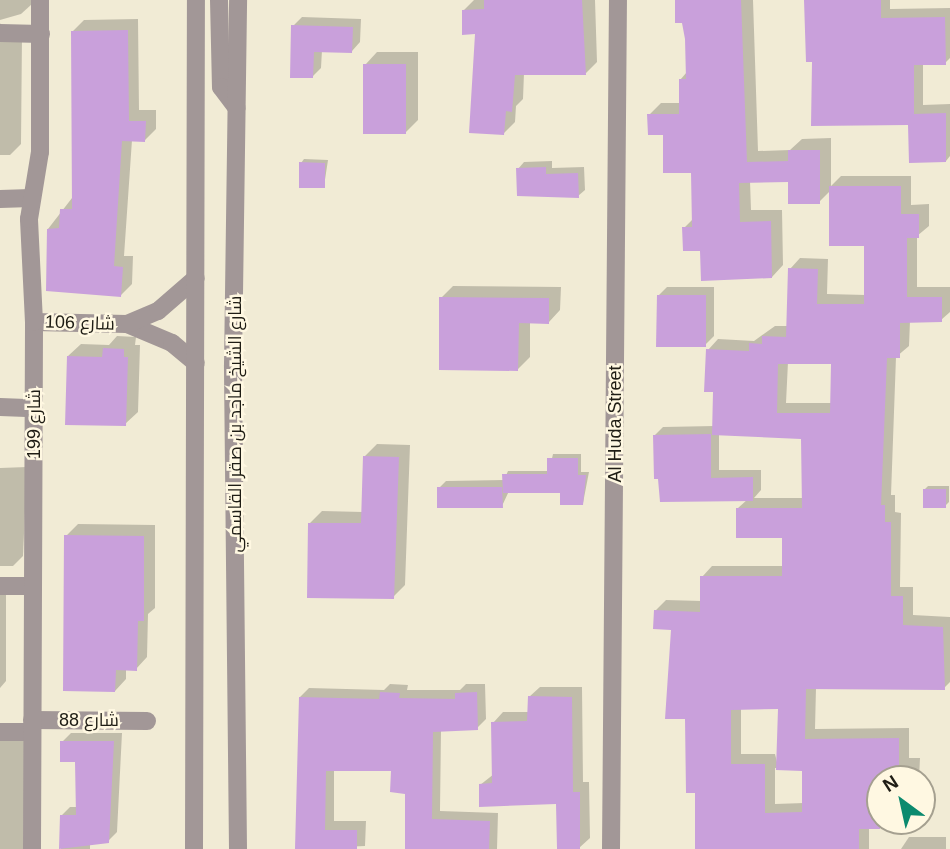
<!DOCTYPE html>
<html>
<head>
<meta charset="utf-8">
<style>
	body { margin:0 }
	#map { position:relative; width:950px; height:849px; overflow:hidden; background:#f1ebd5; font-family:Arial,Cairo,sans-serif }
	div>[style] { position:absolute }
	.shadow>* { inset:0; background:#0003 }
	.building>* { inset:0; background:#c9a0db }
	.minor>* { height:18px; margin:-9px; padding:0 9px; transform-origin:9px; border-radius:9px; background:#a29797 }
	span { translate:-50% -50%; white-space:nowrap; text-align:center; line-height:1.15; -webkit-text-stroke:5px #fff8e2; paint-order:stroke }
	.street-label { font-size:18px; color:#1f1d15 }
	.north { position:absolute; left:866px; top:765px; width:70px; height:70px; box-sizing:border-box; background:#fff8e2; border:2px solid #a5a090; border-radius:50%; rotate:327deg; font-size:19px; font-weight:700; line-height:28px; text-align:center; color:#1f1d15 }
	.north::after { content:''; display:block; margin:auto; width:24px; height:32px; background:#0b8a6e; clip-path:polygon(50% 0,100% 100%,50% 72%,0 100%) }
</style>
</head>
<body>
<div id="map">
	<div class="shadow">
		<i style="clip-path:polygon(0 0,32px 0,32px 4px,21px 14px,0 20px)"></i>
		<i style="clip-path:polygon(474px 0,595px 0,597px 62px,586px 73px,524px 73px,523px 99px,516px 106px,515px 122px,504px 133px,477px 33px,463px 11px)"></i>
		<i style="clip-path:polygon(evenodd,676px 0,753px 0,758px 151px,790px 150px,802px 139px,831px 138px,831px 186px,841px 176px,911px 176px,911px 205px,929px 204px,929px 226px,917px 236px,917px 287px,950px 287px,950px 312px,941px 320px,910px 321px,909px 346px,896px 357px,891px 495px,895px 495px,895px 512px,901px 513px,900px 587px,913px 587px,913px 615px,950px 617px,950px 682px,944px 688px,816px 688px,815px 729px,909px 728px,909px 758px,920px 758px,919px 779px,880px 779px,880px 821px,911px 821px,906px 827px,869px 827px,869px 849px,697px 849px,697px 791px,673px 628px,655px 611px,666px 600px,702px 601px,702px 577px,712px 566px,784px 566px,784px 536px,738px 508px,748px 499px,661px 500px,655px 435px,663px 427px,714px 426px,715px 390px,708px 350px,718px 339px,754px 341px,775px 326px,788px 326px,790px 269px,800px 258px,828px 259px,827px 294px,866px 295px,866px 244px,830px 191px,819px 202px,790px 181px,750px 181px,751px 210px,782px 210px,783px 265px,772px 277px,701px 249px,684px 228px,694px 218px,693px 171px,649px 115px,661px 103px,681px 103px,680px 80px,687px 72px,687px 39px,676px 0,788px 362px,833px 363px,832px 403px,786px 403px,788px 362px,676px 0,719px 434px,803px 437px,803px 498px,754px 498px,761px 490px,761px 470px,719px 470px,719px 434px,676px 0,780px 707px,778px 766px,775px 754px,741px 754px,741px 708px,780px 707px,676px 0,775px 768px,804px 770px,804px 803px,775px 804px,775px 768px)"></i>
		<i style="clip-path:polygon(806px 0,890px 0,890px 9px,950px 8px,950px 58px,945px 63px,923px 63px,923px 105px,950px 104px,950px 156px,946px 161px,910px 123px,814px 61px)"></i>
		<i style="clip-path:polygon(302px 17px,361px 19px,360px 42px,352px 51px,322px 50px,321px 68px,313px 76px,293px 26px)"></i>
		<i style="clip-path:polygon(138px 19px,139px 110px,156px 110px,156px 129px,145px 140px,132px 140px,124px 256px,133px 256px,132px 284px,121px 295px,48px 229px,72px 198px,73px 31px,84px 20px)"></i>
		<i style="clip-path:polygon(0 23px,5px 33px,22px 35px,21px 144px,10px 155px,0 155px)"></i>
		<i style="clip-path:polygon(377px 52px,418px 52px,418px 120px,405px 133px,365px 65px)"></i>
		<i style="clip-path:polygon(304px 159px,328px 160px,324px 186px,301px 163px)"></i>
		<i style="clip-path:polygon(552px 161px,552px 168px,584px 167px,585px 190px,578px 196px,518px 169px,524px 162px)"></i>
		<i style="clip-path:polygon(453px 286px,561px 287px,560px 310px,549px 322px,530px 322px,530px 357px,518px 369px,441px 298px)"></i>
		<i style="clip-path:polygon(667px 287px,714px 287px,714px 336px,705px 345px,658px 296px)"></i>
		<i style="clip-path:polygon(117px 336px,136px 337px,135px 345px,140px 345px,138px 412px,125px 424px,68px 356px,81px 344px,109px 345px)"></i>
		<i style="clip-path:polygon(377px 444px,410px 445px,405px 585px,393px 597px,310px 523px,322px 511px,363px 512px,365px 456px)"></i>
		<i style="clip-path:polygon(553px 454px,581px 454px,581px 472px,589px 472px,583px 503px,562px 491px,509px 491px,502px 506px,439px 488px,446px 481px,504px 480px,508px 471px,549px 471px)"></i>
		<i style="clip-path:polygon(27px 467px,23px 556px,13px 566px,0 566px,0 468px)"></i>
		<i style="clip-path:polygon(928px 486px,949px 486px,949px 502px,945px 506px,924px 490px)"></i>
		<i style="clip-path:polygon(78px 524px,155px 525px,155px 608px,148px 614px,147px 657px,136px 669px,126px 668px,126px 679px,115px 691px,66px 536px)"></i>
		<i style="clip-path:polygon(0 595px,6px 595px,6px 681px,0 688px)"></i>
		<i style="clip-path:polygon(390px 684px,408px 685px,407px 690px,460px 690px,466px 684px,485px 684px,486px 719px,477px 728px,441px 730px,440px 811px,498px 813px,497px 849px,406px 849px,407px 792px,393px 769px,334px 769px,334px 821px,366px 821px,365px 846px,297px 849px,300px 697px,309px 688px,384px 690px)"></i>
		<i style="clip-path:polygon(540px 687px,582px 687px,583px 782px,589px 782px,590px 838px,579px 848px,558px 802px,480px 785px,494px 774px,493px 723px,503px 712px,529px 712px,529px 697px)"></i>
		<i style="clip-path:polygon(71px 733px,122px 733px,117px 832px,108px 841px,90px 842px,90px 849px,61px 849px,61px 816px,70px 807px,78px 807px,77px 760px,62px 742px)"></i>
		<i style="clip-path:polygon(0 741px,26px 741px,23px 849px,0 849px)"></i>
		<i style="clip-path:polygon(909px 837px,946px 837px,946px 849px,901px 849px)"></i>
	</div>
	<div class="building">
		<i style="clip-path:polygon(484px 0,582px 0,586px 75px,515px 75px,512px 112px,506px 111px,504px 135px,469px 133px,475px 34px,462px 35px,462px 10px,484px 9px)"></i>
		<i style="clip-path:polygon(675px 0,741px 0,747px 162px,788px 161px,788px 150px,820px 150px,820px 204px,788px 204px,788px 182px,739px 183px,740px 222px,771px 221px,772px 278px,701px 281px,700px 251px,683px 251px,682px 227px,692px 227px,691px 173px,663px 173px,663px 135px,648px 135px,647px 114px,679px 114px,679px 79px,686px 79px,685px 39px,682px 23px,675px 23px)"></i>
		<i style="clip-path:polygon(804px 0,881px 0,881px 18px,945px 17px,946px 65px,914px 65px,914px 114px,946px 113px,946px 162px,909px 163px,908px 125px,811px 126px,812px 62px,806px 62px)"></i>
		<i style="clip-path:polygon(291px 25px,353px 27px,352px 53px,314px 52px,313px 78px,290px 78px)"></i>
		<i style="clip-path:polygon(128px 30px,129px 121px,146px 121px,145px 142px,122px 141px,114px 266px,123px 267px,121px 297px,46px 291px,47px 229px,59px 228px,60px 209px,72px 209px,71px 31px)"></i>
		<i style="clip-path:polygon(363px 64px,406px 64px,406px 134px,363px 134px)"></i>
		<i style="clip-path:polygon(299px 162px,325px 163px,325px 188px,299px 188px)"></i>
		<i style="clip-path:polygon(546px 167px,546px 174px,578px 173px,579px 198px,517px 196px,516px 168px)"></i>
		<i style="clip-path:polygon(evenodd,829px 186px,901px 186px,901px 214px,919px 214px,919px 238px,907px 238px,907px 297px,942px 297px,942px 322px,900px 323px,900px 358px,887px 358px,881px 505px,885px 505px,885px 522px,891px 522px,891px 596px,903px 596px,903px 625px,943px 627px,945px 690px,806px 689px,805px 739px,899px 738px,899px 779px,880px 779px,880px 829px,859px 829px,859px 849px,695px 849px,695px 793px,686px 793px,685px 719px,665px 719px,671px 630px,653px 629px,654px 610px,700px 612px,700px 576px,782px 576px,782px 538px,736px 538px,736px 508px,802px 508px,801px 439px,712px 435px,713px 392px,704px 392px,706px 349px,749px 351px,749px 343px,762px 344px,762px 336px,786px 337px,788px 268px,818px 269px,817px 304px,864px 304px,864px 246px,829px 246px,829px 186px,778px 364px,831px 364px,830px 413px,777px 413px,778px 364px,829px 186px,778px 709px,776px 770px,802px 771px,802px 812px,765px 813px,765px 764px,731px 764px,731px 710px,778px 709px)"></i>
		<i style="clip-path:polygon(657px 295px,706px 295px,706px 347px,656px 347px)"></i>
		<i style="clip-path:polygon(439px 297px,549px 298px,549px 324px,519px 323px,518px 371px,439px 370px)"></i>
		<i style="clip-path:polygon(103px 348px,124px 349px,124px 357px,128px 357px,126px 426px,65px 425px,67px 356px,102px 357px)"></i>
		<i style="clip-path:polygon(711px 434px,711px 478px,753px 477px,753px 501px,660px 502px,658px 479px,654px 479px,653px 435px)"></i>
		<i style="clip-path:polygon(363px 456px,399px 457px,394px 599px,307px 598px,308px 523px,361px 523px)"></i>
		<i style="clip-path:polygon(547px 458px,578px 458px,578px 475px,586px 475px,583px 505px,560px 505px,560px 493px,503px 493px,502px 474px,547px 474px)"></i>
		<i style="clip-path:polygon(437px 487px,502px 487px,503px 508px,437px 508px)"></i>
		<i style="clip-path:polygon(923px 489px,946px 489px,946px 508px,923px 508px)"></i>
		<i style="clip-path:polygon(64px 535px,144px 536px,144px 621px,138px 621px,137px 671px,116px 670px,115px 692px,63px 691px)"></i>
		<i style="clip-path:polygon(380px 692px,400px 693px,399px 698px,455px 699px,455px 693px,477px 692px,478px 730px,433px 732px,432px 819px,490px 821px,489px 849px,405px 849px,405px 794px,390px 792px,391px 771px,326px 771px,325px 830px,357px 830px,357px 849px,295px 849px,299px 697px,379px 699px)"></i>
		<i style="clip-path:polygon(528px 696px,572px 697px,573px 792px,580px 792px,580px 849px,557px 849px,556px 804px,479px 807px,479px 784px,492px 783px,491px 722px,527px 721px)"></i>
		<i style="clip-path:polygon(60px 741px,114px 741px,109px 843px,59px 849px,60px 815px,76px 815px,75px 762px,60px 762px)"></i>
	</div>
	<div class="minor">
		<i style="left:219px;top:0;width:87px;rotate:88.7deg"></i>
		<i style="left:221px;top:87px;width:26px;rotate:53deg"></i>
		<i style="left:0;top:33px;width:41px;rotate:1.4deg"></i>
		<i style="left:0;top:199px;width:31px;rotate:-2deg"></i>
		<i style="left:34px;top:322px;width:93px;rotate:1.2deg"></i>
		<i style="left:127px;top:324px;width:49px;rotate:22.9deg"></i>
		<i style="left:172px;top:343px;width:31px;rotate:40deg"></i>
		<i style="left:127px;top:324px;width:34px;rotate:-23deg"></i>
		<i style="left:158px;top:311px;width:50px;rotate:-41deg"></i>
		<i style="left:0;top:407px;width:33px;rotate:2deg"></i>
		<i style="left:0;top:586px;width:33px"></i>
		<i style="left:32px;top:720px;width:115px;rotate:0.5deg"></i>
		<i style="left:0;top:732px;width:32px"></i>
		<i style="left:32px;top:849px;width:527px;rotate:-89.78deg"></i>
		<i style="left:34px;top:322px;width:103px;rotate:-92.8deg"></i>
		<i style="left:29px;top:219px;width:68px;rotate:-80.7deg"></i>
		<i style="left:40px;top:152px;width:152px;rotate:-90deg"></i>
		<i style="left:194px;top:849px;width:849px;rotate:-89.87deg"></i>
		<i style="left:238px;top:849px;width:484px;rotate:-90.6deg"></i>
		<i style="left:233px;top:365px;width:365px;rotate:-89.2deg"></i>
		<i style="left:611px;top:849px;width:849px;rotate:-89.53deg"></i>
	</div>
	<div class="street-label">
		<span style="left:80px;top:323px;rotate:2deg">شارع 106</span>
		<span style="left:34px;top:424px;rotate:-90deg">شارع 199</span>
		<span style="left:235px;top:424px;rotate:-90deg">شارع الشيخ ماجد بن صقر القاسمي</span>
		<span style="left:615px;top:424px;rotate:-90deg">Al Huda Street</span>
		<span style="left:89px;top:720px">شارع 88</span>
	</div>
	<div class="north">N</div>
</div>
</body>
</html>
